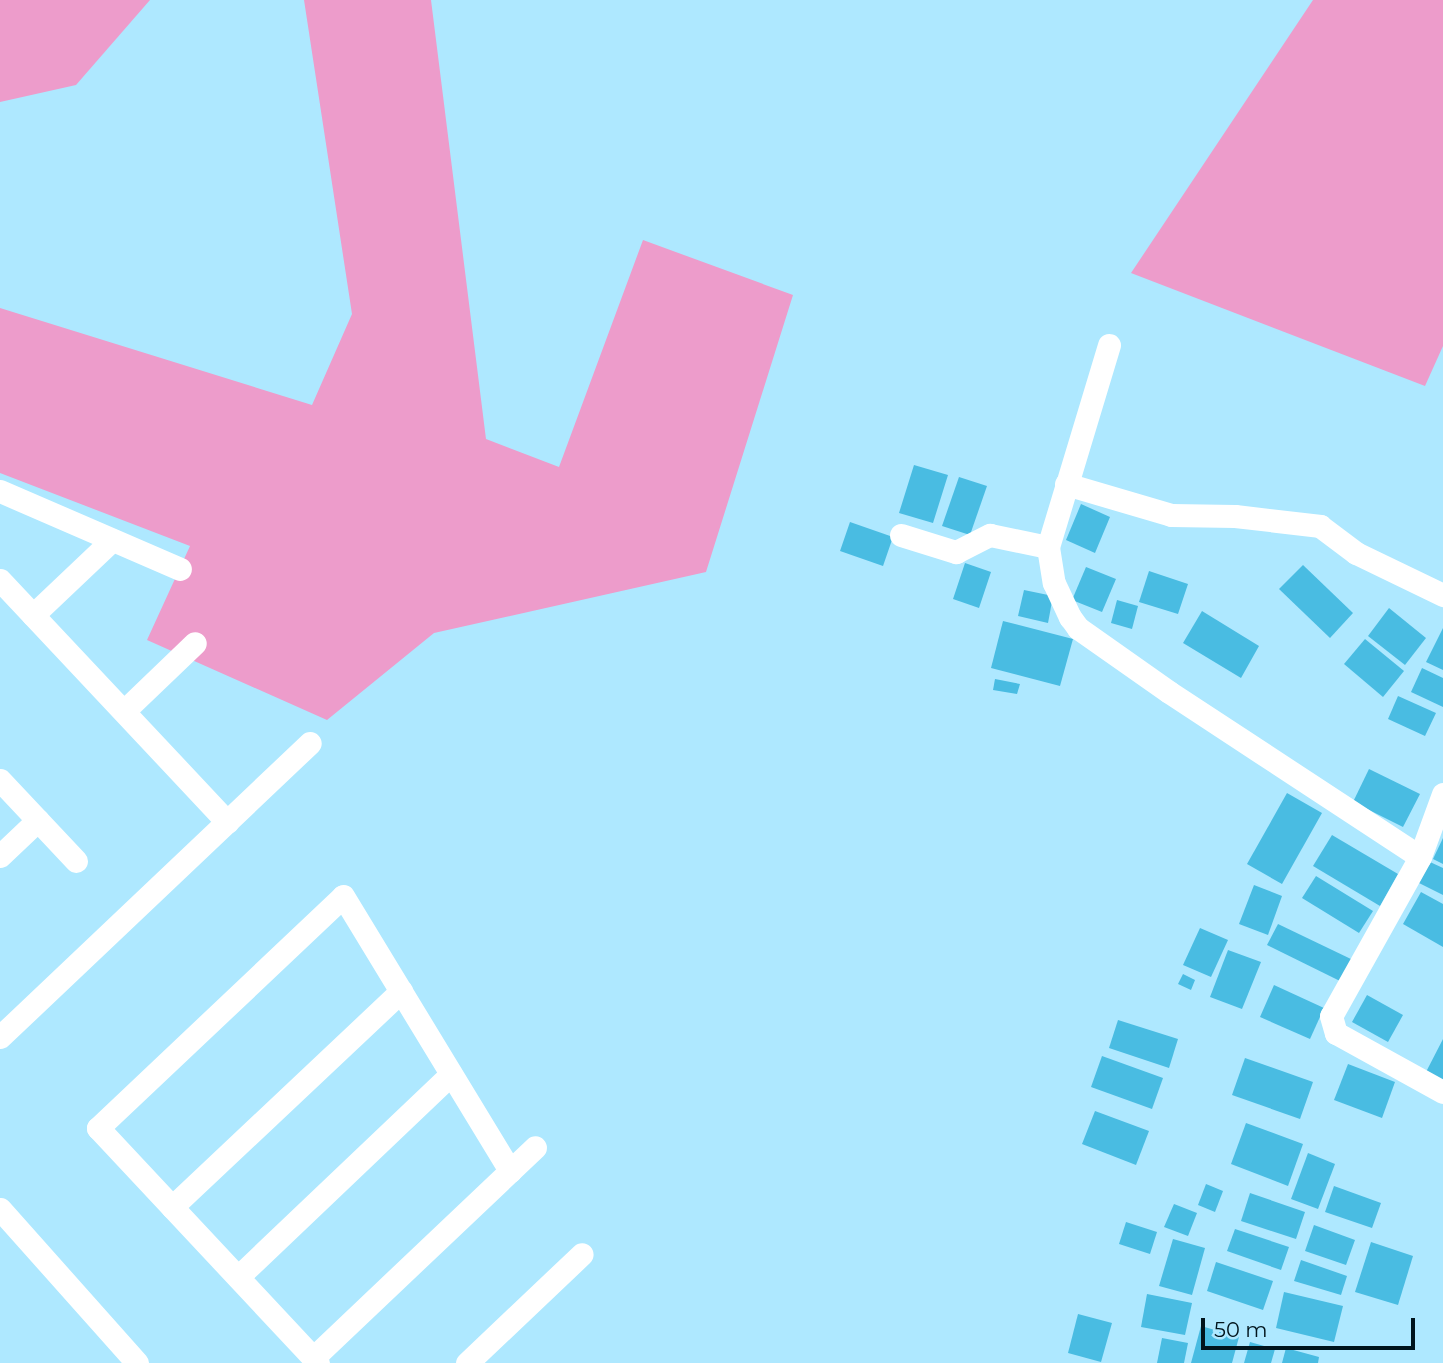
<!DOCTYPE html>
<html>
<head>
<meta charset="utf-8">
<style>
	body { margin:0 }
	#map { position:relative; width:1443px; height:1363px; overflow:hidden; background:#aee8ff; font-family:Montserrat,sans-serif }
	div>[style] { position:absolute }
	.green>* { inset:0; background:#ed9ccb }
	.building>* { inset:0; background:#49bce2 }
	.minor>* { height:23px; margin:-11.5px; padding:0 11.5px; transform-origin:11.5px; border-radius:11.5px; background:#fff }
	span { translate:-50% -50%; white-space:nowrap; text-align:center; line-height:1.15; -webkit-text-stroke:5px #aee8ff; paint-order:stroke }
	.scale { position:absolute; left:1201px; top:1318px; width:214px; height:32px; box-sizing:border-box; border:4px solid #00141c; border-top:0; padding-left:9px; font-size:21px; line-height:24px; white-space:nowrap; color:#00141c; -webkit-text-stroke:5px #aee8ff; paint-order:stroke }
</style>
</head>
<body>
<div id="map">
	<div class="green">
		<i style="clip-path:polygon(0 0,150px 0,76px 85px,0 102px)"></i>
		<i style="clip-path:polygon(304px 0,431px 0,486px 439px,559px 467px,643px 240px,793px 295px,706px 572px,434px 633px,327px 720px,147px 640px,190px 546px,0 473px,0 308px,312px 405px,352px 314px)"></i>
		<i style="clip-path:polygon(1313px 0,1443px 0,1443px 346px,1425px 386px,1131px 273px)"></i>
	</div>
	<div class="building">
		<i style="clip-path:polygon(914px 465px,948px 475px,933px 523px,899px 513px)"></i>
		<i style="clip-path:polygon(959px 477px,987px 486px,970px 535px,942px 526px)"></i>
		<i style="clip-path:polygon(1081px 504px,1110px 517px,1095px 553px,1066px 540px)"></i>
		<i style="clip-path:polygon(850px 522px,893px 537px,883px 566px,840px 551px)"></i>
		<i style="clip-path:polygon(965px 563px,991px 572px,979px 608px,953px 599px)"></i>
		<i style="clip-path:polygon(1303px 565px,1353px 613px,1330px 638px,1279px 589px)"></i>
		<i style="clip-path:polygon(1086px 567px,1116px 579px,1102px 612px,1072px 600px)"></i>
		<i style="clip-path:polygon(1149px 571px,1188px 584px,1178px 614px,1139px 602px)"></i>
		<i style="clip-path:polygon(1024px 590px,1053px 596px,1048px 623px,1018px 616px)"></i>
		<i style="clip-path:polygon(1117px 600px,1138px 606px,1132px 629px,1111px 623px)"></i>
		<i style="clip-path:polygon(1389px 608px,1426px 638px,1405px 665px,1368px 636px)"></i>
		<i style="clip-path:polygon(1202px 611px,1259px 646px,1241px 678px,1183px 643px)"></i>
		<i style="clip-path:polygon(1003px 621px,1073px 639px,1060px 686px,991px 668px)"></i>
		<i style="clip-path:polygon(1443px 628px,1443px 670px,1426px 662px)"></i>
		<i style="clip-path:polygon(1365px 639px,1404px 671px,1383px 697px,1344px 664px)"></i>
		<i style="clip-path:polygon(1422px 668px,1443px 678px,1443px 707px,1411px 692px)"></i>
		<i style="clip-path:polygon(995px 679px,1020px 684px,1017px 694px,993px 690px)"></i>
		<i style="clip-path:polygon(1398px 696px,1436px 713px,1425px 736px,1388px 719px)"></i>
		<i style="clip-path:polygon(1369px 769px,1420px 794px,1403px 827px,1353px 802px)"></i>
		<i style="clip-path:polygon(1287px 793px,1322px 813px,1282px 884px,1247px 864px)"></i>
		<i style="clip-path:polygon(1332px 835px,1398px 874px,1380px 906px,1313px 866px)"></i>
		<i style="clip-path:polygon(1443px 838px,1443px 864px,1433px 859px)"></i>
		<i style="clip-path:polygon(1430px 862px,1443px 868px,1443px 895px,1419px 883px)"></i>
		<i style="clip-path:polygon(1316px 876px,1373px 911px,1359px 933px,1302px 898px)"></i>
		<i style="clip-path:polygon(1254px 885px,1282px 896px,1268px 935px,1239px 924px)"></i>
		<i style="clip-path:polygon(1421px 892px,1443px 904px,1443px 947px,1403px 924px)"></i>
		<i style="clip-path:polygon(1278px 924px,1353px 960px,1342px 982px,1267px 945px)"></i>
		<i style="clip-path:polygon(1200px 928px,1228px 940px,1211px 977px,1183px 965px)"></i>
		<i style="clip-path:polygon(1228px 950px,1261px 962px,1242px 1009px,1210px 997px)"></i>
		<i style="clip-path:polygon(1183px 974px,1195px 980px,1191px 990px,1178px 984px)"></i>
		<i style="clip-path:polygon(1274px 985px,1324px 1008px,1310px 1039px,1260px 1017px)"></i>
		<i style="clip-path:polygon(1367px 995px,1403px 1015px,1388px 1042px,1352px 1022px)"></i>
		<i style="clip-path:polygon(1118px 1020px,1178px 1039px,1169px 1068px,1109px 1048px)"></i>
		<i style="clip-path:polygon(1443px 1039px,1443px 1081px,1426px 1072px)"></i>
		<i style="clip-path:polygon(1102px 1056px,1163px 1078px,1152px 1109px,1091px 1087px)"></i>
		<i style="clip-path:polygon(1245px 1058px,1313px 1082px,1300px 1119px,1232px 1095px)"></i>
		<i style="clip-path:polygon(1348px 1064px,1395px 1082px,1382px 1118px,1334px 1100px)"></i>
		<i style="clip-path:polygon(1095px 1111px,1149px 1131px,1136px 1165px,1082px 1144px)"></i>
		<i style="clip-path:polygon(1246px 1123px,1303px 1144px,1288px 1186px,1231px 1164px)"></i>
		<i style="clip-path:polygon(1308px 1153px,1335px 1164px,1318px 1209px,1291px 1199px)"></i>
		<i style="clip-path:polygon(1206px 1184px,1223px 1191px,1215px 1212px,1198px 1205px)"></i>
		<i style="clip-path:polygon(1334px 1186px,1381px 1203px,1372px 1228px,1325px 1212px)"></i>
		<i style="clip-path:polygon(1250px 1193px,1305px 1212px,1296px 1239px,1241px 1221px)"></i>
		<i style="clip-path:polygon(1174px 1204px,1197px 1213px,1188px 1236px,1164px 1227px)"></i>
		<i style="clip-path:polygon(1126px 1222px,1157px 1232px,1150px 1254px,1119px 1244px)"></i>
		<i style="clip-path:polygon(1314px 1225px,1355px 1240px,1346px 1265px,1305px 1251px)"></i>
		<i style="clip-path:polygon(1235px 1229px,1289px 1247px,1281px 1270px,1227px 1251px)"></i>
		<i style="clip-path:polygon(1173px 1239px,1205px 1248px,1192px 1295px,1159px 1286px)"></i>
		<i style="clip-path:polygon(1371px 1242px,1413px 1256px,1398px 1305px,1355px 1292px)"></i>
		<i style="clip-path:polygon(1301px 1260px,1347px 1276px,1341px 1295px,1294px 1281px)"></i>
		<i style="clip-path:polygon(1216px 1262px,1273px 1281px,1263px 1310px,1207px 1291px)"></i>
		<i style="clip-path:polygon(1284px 1292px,1343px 1306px,1334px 1342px,1276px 1328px)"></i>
		<i style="clip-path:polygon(1147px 1294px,1192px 1303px,1185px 1335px,1141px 1327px)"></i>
		<i style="clip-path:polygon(1078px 1314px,1112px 1323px,1101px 1362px,1068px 1353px)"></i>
		<i style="clip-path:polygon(1201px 1326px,1239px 1337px,1232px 1363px,1191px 1363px)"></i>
		<i style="clip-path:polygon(1162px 1338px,1188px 1343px,1184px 1363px,1157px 1363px)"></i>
		<i style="clip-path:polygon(1250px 1342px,1275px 1349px,1271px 1363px,1244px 1363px)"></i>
		<i style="clip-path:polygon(1286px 1348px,1319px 1357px,1318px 1363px,1282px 1363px)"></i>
	</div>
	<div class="minor">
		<i style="left:1109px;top:345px;width:211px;rotate:106.8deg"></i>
		<i style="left:1048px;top:547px;width:36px;rotate:81deg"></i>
		<i style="left:1054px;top:583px;width:38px;rotate:65deg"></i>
		<i style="left:1070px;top:617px;width:14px;rotate:54deg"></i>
		<i style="left:1078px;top:628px;width:111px;rotate:35.1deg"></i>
		<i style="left:1169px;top:692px;width:300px;rotate:33.3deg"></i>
		<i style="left:1066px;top:484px;width:109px;rotate:16.4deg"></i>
		<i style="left:1171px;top:515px;width:64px;rotate:0.9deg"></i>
		<i style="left:1235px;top:516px;width:86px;rotate:6.7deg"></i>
		<i style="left:1320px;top:526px;width:45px;rotate:36.9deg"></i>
		<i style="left:1356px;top:553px;width:97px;rotate:25.8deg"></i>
		<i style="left:0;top:491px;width:196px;rotate:23.4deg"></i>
		<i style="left:901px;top:535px;width:58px;rotate:17.2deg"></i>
		<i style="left:956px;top:552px;width:38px;rotate:-27deg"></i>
		<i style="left:990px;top:535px;width:59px;rotate:11.7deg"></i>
		<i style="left:0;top:580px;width:332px;rotate:46.8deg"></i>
		<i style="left:33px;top:615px;width:109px;rotate:-43.5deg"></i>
		<i style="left:124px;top:711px;width:98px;rotate:-43.8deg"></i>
		<i style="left:0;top:780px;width:111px;rotate:46.8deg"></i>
		<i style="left:1443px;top:794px;width:67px;rotate:110.1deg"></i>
		<i style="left:1420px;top:857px;width:182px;rotate:119.2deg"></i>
		<i style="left:1331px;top:1016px;width:18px;rotate:74deg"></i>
		<i style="left:1336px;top:1033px;width:122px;rotate:28.9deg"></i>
		<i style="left:0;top:856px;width:52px;rotate:-43.5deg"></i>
		<i style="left:0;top:1037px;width:427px;rotate:-43.5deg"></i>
		<i style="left:172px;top:1207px;width:315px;rotate:-43.3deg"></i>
		<i style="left:0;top:1209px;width:206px;rotate:48.3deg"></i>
		<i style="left:238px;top:1277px;width:294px;rotate:-43.6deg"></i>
		<i style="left:313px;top:1358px;width:306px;rotate:-43.5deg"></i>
		<i style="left:318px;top:1363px;width:322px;rotate:-133.1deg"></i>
		<i style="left:98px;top:1128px;width:337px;rotate:-43.4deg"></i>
		<i style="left:343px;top:896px;width:322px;rotate:58.7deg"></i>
		<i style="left:467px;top:1363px;width:158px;rotate:-43.5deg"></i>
	</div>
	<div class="scale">50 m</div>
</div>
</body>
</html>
